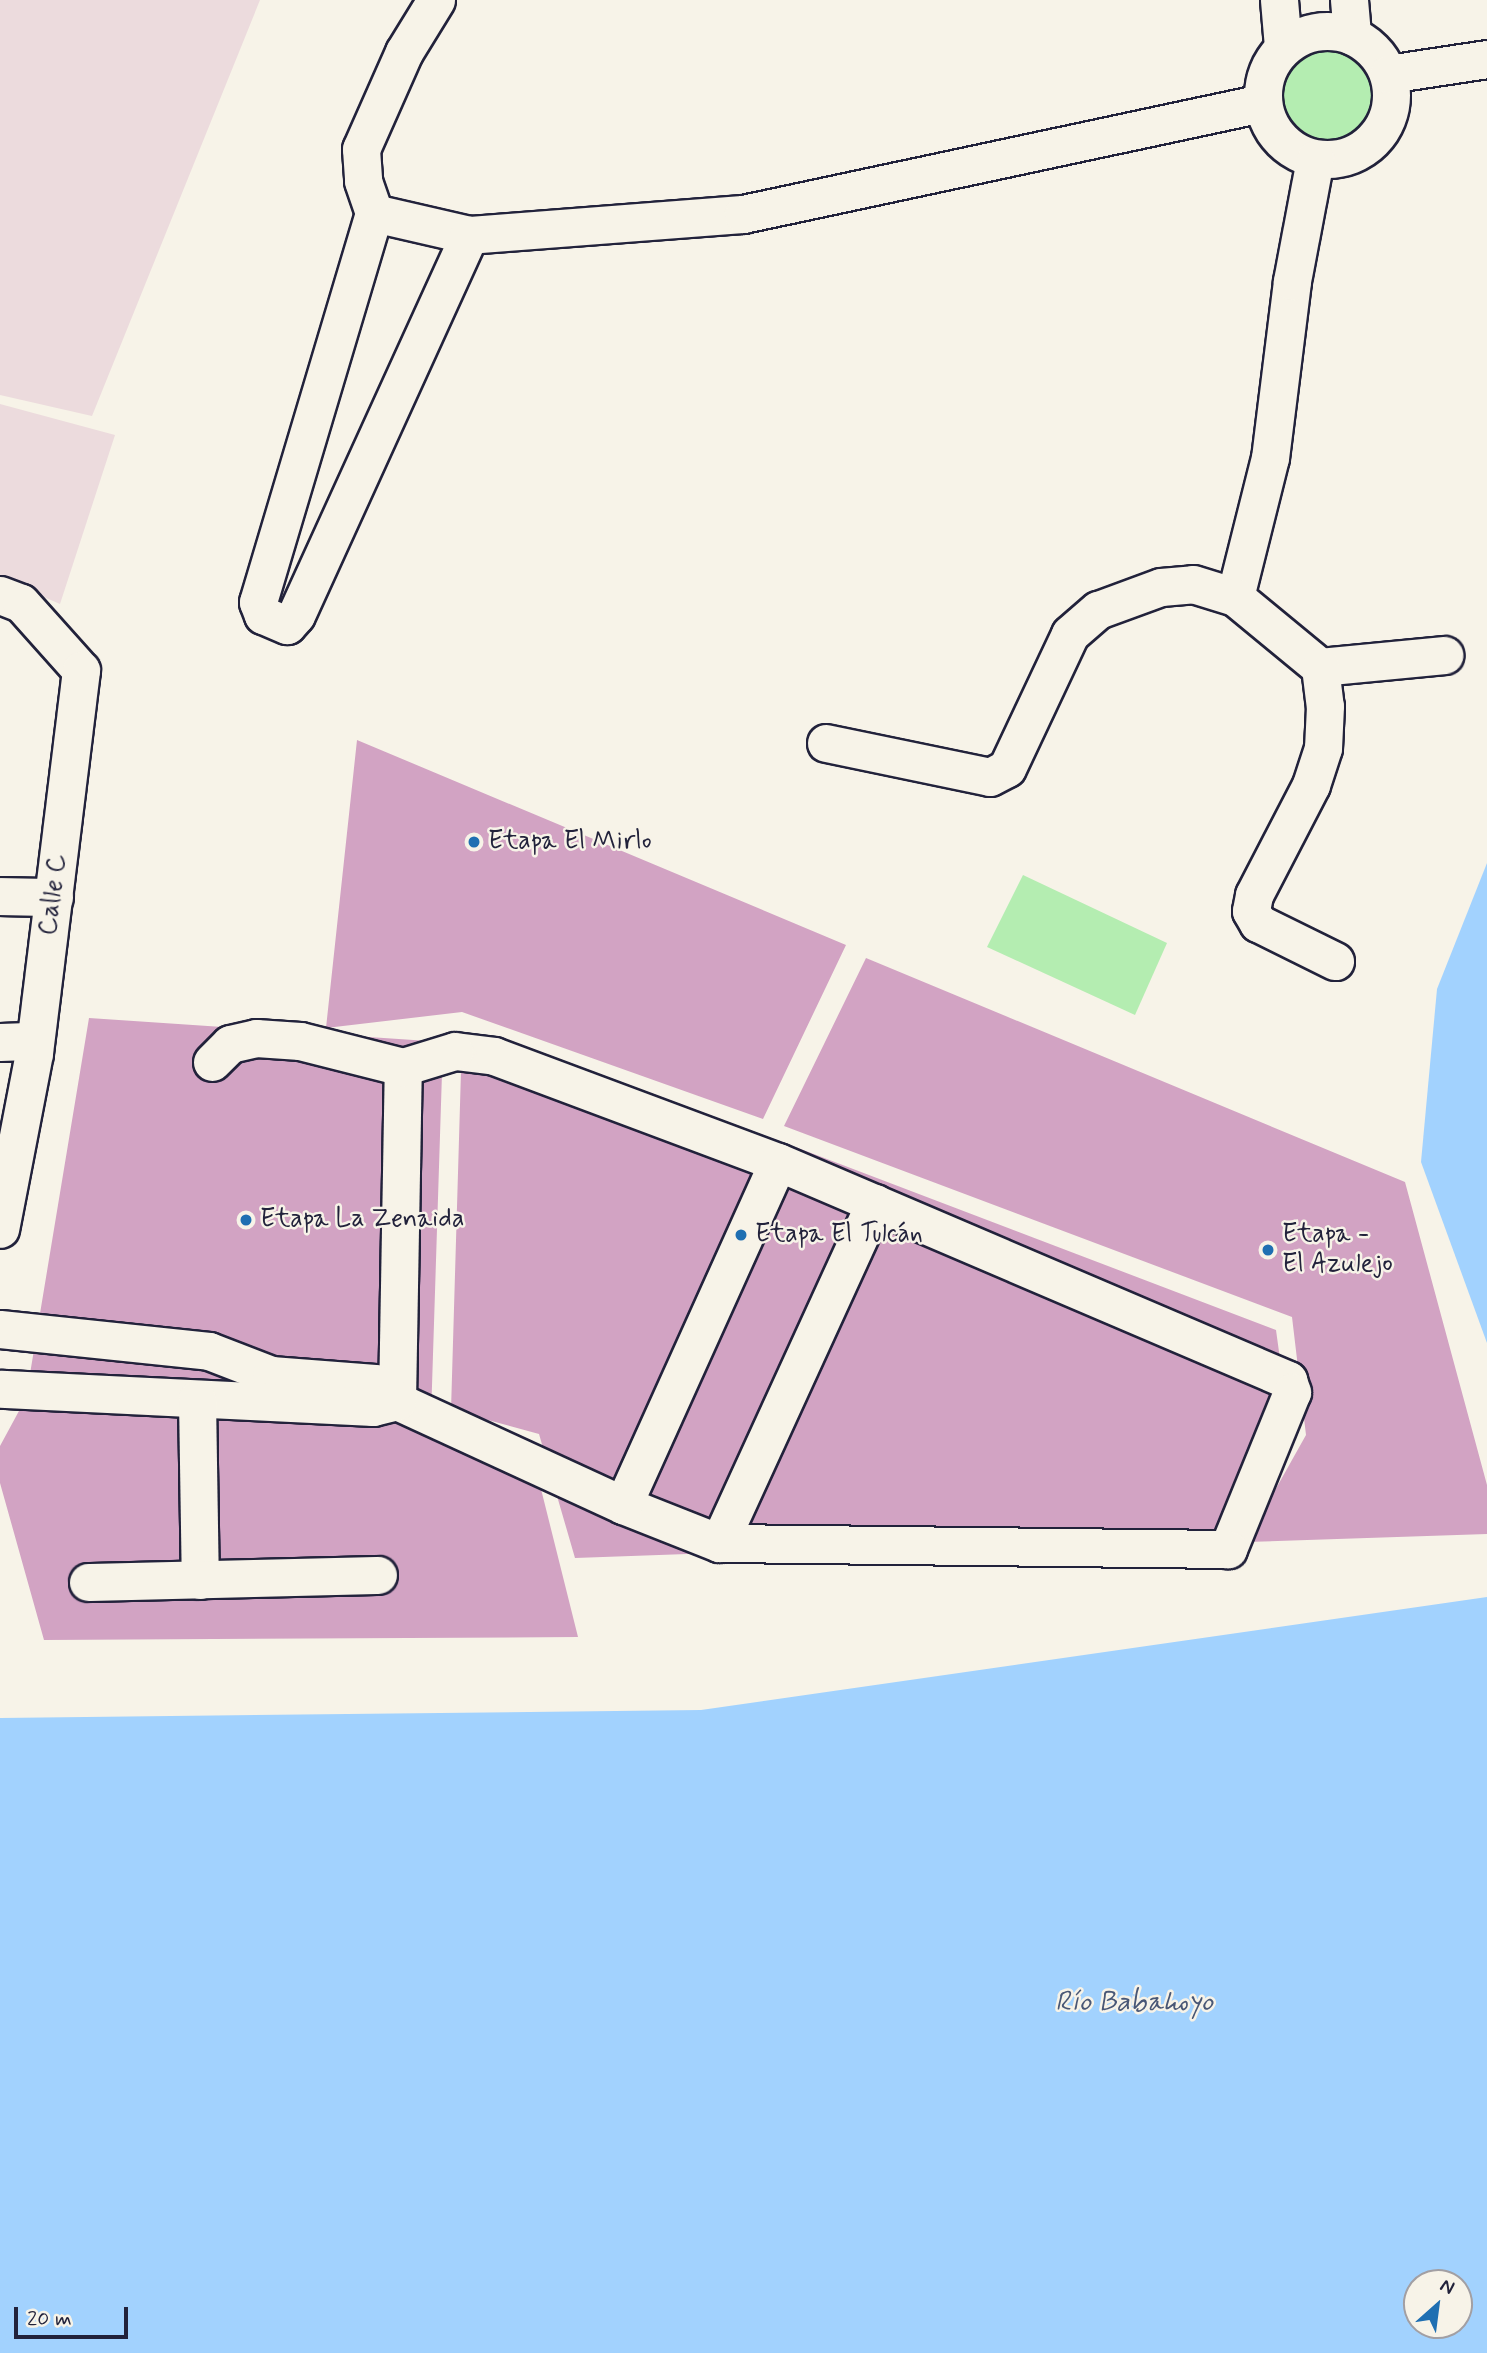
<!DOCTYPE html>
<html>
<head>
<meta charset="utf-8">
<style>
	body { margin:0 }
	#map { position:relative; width:1487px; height:2353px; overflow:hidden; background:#f7f3e8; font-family:Mynerve,sans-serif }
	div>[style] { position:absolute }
	.built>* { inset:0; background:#ecdbdd }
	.green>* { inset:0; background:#b4edb1 }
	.round { border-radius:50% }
	.water>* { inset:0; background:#a2d2fe }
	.building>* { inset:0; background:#d2a3c3 }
	.roads { filter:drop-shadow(2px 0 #22223b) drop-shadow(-2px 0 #22223b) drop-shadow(0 2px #22223b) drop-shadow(0 -2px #22223b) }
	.street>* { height:37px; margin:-18.5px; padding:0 18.5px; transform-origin:18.5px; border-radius:18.5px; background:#f7f3e8 }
	.street>.ring { margin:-18.5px; padding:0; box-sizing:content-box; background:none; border:37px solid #f7f3e8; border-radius:50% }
	.dots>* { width:19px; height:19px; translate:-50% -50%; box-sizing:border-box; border:4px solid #f7f3e8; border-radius:50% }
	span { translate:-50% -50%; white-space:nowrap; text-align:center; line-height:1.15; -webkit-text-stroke:5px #f7f3e8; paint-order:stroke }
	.poi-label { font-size:26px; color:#22223b }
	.left { translate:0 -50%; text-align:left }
	.street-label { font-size:26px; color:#22223b }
	.water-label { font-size:28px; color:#485776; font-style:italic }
	.north { position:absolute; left:1403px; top:2269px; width:70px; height:70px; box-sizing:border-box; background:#f7f3e8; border:2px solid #a29fa3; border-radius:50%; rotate:28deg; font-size:19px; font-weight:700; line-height:28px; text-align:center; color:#22223b }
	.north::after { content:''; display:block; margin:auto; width:24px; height:32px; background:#1f6fb2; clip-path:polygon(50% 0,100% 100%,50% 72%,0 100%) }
	.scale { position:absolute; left:14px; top:2307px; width:114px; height:32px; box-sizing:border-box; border:4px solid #22223b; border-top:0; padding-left:9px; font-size:21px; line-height:24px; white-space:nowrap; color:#22223b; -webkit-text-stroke:5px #f7f3e8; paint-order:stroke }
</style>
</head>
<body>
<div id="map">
	<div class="built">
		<i style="clip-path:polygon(0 0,260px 0,92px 416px,0 395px)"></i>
		<i style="clip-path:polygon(0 404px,115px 435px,60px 604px,0 578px)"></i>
	</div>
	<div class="green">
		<i class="round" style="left:1277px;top:45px;width:96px;height:96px"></i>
		<i style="clip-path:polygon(1023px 875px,1167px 943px,1135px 1015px,987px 947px)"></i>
	</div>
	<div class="water">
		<i style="clip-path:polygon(1487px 863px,1487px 1343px,1421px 1162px,1437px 989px)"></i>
		<i style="clip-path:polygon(evenodd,1487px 1597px,1487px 2353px,0 2353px,0 1718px,701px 1710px,1487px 1597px,1459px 2283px,1459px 2325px,1417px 2325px,1417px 2283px,1459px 2283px)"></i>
	</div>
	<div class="building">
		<i style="clip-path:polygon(357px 740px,846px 945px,763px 1119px,462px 1012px,326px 1028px)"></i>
		<i style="clip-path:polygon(866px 958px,1405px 1182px,1487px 1485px,1487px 1534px,1246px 1542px,1306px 1435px,1292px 1317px,784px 1126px)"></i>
		<i style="clip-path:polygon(89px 1018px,443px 1042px,431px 1417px,533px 1457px,578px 1637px,44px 1640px,0 1483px,0 1446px,26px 1398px)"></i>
		<i style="clip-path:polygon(462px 1037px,777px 1140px,1276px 1330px,1291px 1439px,1235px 1534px,575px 1558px,539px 1434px,451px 1410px)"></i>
	</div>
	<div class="roads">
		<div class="street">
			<i style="left:436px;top:0;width:61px;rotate:121.6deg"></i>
			<i style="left:404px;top:52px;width:106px;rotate:113.9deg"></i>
			<i style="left:361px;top:149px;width:32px;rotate:86deg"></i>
			<i style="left:363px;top:181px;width:34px;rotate:71deg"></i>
			<i style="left:374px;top:213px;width:98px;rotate:13deg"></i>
			<i style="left:469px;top:235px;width:275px;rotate:-4.4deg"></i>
			<i style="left:743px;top:214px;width:531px;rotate:-12.07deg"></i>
			<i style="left:1279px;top:0;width:47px;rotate:85.1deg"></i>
			<i style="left:1349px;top:0;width:36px;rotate:85deg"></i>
			<i class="ring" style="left:1263px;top:31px;width:91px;height:91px"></i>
			<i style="left:1388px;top:74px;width:100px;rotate:-8.6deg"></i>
			<i style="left:374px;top:213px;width:406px;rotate:106.6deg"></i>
			<i style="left:258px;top:602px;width:14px;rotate:69deg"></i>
			<i style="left:263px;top:615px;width:26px;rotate:23deg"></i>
			<i style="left:287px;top:625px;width:13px;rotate:-48deg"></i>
			<i style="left:296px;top:615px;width:418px;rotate:-65.5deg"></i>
			<i style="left:0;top:595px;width:22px;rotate:21deg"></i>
			<i style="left:21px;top:603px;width:90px;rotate:48.2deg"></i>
			<i style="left:81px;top:670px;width:386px;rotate:97deg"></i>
			<i style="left:34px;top:1053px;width:179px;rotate:100.9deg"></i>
			<i style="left:1235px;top:597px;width:143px;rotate:-75.9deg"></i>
			<i style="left:1270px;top:458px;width:178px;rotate:-82.9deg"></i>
			<i style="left:1292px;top:281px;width:124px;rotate:-79.3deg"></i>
			<i style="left:1320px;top:667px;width:125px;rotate:-5.5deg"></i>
			<i style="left:826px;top:743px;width:167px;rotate:11.7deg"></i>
			<i style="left:990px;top:777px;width:19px;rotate:-28deg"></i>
			<i style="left:1007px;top:768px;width:148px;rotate:-64.8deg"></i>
			<i style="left:1070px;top:634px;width:37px;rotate:-41deg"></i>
			<i style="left:1098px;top:610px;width:67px;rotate:-20.1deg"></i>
			<i style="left:1161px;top:587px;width:32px;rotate:-5deg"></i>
			<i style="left:1193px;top:584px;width:44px;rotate:17.2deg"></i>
			<i style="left:1235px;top:597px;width:110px;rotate:39.5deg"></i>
			<i style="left:1320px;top:667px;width:39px;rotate:83deg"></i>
			<i style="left:1325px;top:706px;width:42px;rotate:92.7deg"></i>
			<i style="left:1323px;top:748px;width:39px;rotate:108deg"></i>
			<i style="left:1311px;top:785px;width:124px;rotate:117.4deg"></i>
			<i style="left:1254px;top:895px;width:16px;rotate:101deg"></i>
			<i style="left:1251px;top:911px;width:14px;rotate:60deg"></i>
			<i style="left:1258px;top:923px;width:86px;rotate:26.3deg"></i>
			<i style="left:0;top:896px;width:54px;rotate:1.1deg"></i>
			<i style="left:0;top:1042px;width:35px;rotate:-2deg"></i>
			<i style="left:455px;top:1051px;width:39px;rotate:7deg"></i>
			<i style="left:494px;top:1056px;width:303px;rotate:20.5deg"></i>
			<i style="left:778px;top:1162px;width:555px;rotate:23.14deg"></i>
			<i style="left:1288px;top:1380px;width:13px;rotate:72deg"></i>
			<i style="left:1292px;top:1392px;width:170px;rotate:112.2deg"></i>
			<i style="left:1228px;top:1549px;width:509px;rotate:-179.32deg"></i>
			<i style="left:719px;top:1543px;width:103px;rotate:-158.4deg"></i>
			<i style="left:623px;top:1505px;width:249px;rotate:-155.3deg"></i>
			<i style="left:397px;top:1401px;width:334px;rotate:-89deg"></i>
			<i style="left:403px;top:1067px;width:54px;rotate:-17.1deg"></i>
			<i style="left:212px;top:1062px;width:25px;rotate:-45deg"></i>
			<i style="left:230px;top:1044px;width:27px;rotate:-13deg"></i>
			<i style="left:256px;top:1038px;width:44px;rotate:3.9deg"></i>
			<i style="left:300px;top:1041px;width:106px;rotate:14.2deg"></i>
			<i style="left:0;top:1329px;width:210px;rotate:6deg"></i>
			<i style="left:209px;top:1351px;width:66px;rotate:21.2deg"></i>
			<i style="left:271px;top:1375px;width:104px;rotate:4.4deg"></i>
			<i style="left:375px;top:1383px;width:28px;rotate:39deg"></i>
			<i style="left:397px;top:1401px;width:25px;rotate:166deg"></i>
			<i style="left:373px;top:1407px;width:373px;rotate:-177.2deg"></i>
			<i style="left:197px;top:1399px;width:181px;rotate:89.1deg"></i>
			<i style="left:623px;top:1505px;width:376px;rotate:-65.7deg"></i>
			<i style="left:719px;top:1543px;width:374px;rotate:-65.4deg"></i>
			<i style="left:88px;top:1582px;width:290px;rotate:-1.4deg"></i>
		</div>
	</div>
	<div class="dots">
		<i style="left:474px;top:842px;background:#1f6fb2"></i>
		<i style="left:246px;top:1220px;background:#1f6fb2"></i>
		<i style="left:741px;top:1235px;background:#1f6fb2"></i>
		<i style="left:1268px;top:1250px;background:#1f6fb2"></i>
	</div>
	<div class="poi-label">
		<span class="left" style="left:488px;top:842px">Etapa El Mirlo</span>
		<span class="left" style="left:260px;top:1220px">Etapa La Zenaida</span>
		<span class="left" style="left:755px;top:1235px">Etapa El Tulcán</span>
		<span class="left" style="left:1282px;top:1250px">Etapa -<br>El Azulejo</span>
	</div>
	<div class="street-label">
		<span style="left:54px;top:895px;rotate:-83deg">Calle C</span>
	</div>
	<div class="water-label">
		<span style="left:1134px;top:2003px">Río Babahoyo</span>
	</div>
	<div class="north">N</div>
	<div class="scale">20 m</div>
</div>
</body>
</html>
